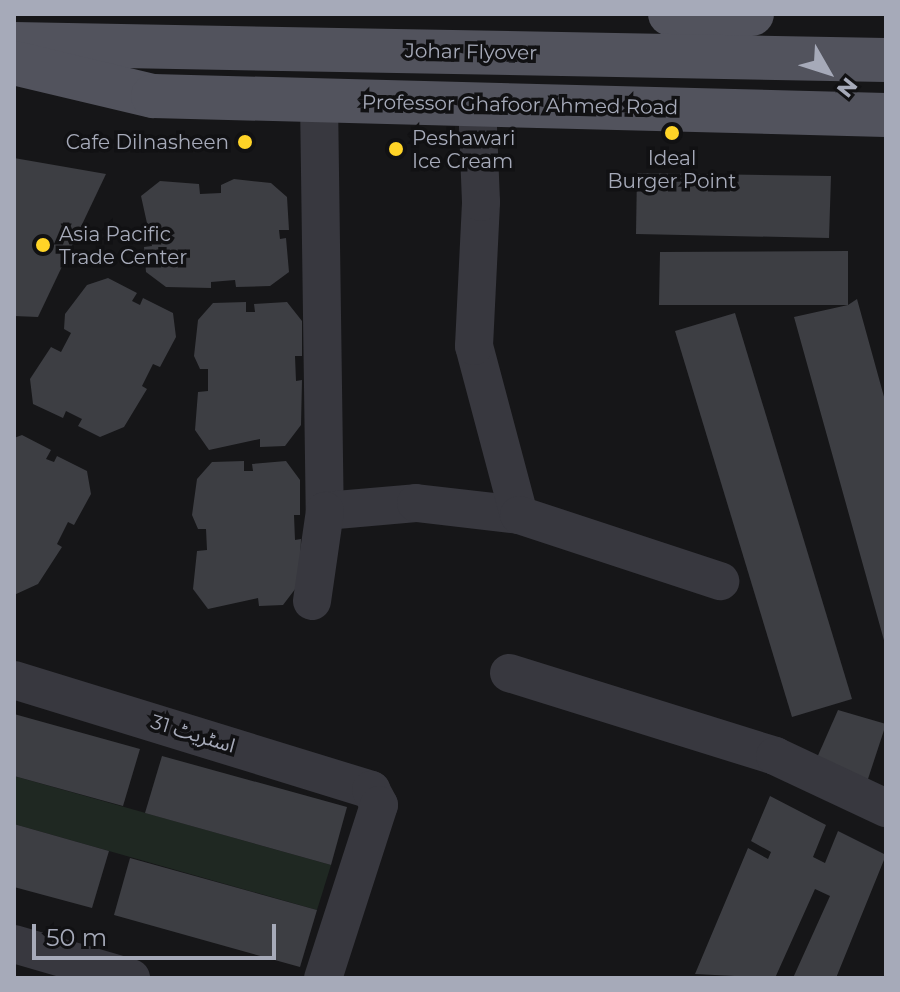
<!DOCTYPE html>
<html>
<head>
<meta charset="utf-8">
<style>
	body { margin:0 }
	#map { position:relative; width:900px; height:992px; overflow:hidden; background:#161618; font-family:Montserrat,"Noto Sans Arabic",sans-serif }
	div>[style] { position:absolute }
	.green>* { inset:0; background:#1f2822 }
	.building>* { inset:0; background:#3d3e43 }
	.minor>* { height:38px; margin:-19px; padding:0 19px; transform-origin:19px; border-radius:19px; background:#38383f }
	.primary>* { height:44px; margin:-22px; padding:0 22px; transform-origin:22px; border-radius:22px; background:#52535d }
	.dots>* { width:22px; height:22px; translate:-50% -50%; box-sizing:border-box; border:4px solid #111113; border-radius:50% }
	span { translate:-50% -50%; white-space:nowrap; text-align:center; line-height:1.15; -webkit-text-stroke:7px #111113; paint-order:stroke }
	.street-label { font-size:20px; color:#a6aab9 }
	.poi-label { font-size:20px; color:#a6aab9 }
	.left { translate:0 -50%; text-align:left }
	.right { translate:-100% -50%; text-align:right }
	.frame { position:absolute; inset:0; border:16px solid #a6aab9; pointer-events:none }
	.north { position:absolute; left:788px; top:32px; width:80px; height:80px; -webkit-text-stroke:6px #111113; paint-order:stroke; rotate:129deg; font-size:22px; font-weight:700; line-height:32px; text-align:center; color:#a6aab9 }
	.north::after { content:''; display:block; margin:auto; width:28px; height:36px; background:#a6aab9; clip-path:polygon(50% 0,100% 100%,50% 72%,0 100%) }
	.scale { position:absolute; left:32px; top:924px; width:244px; height:36px; box-sizing:border-box; border:4px solid #a6aab9; border-top:0; padding-left:10px; font-size:24px; line-height:28px; white-space:nowrap; color:#a6aab9; -webkit-text-stroke:6px #111113; paint-order:stroke }
</style>
</head>
<body>
<div id="map">
	<div class="green">
		<i style="clip-path:polygon(14px 776px,331px 865px,317px 910px,14px 824px)"></i>
	</div>
	<div class="building">
		<i style="clip-path:polygon(14px 158px,106px 174px,38px 317px,14px 316px)"></i>
		<i style="clip-path:polygon(637px 173px,831px 176px,829px 238px,636px 234px)"></i>
		<i style="clip-path:polygon(234px 179px,271px 183px,287px 197px,289px 230px,279px 230px,280px 239px,286px 238px,289px 272px,270px 286px,236px 287px,235px 280px,211px 282px,211px 288px,166px 287px,146px 272px,144px 247px,152px 246px,141px 196px,160px 181px,199px 184px,200px 194px,221px 193px,221px 185px)"></i>
		<i style="clip-path:polygon(848px 251px,848px 305px,857px 299px,886px 404px,885px 644px,794px 317px,848px 305px,659px 305px,660px 252px)"></i>
		<i style="clip-path:polygon(108px 278px,137px 293px,132px 301px,140px 305px,143px 298px,173px 313px,176px 337px,160px 367px,153px 364px,142px 386px,147px 389px,124px 427px,100px 437px,78px 426px,82px 419px,66px 411px,63px 418px,33px 404px,30px 379px,51px 347px,61px 352px,71px 333px,64px 329px,65px 314px,87px 285px)"></i>
		<i style="clip-path:polygon(246px 302px,246px 312px,255px 312px,254px 304px,287px 302px,302px 321px,302px 356px,295px 356px,296px 381px,302px 380px,301px 425px,285px 446px,260px 447px,260px 439px,209px 450px,195px 430px,198px 392px,208px 391px,208px 369px,200px 369px,194px 356px,198px 320px,213px 303px)"></i>
		<i style="clip-path:polygon(735px 313px,852px 699px,792px 717px,675px 331px)"></i>
		<i style="clip-path:polygon(22px 435px,51px 450px,46px 459px,54px 462px,57px 456px,87px 471px,91px 494px,74px 525px,68px 522px,57px 544px,62px 547px,38px 584px,14px 595px,14px 438px)"></i>
		<i style="clip-path:polygon(244px 461px,244px 471px,253px 471px,252px 464px,286px 461px,300px 480px,300px 515px,294px 515px,295px 540px,301px 539px,299px 584px,283px 605px,259px 606px,258px 598px,208px 609px,193px 589px,197px 551px,207px 550px,206px 529px,198px 529px,192px 515px,197px 479px,212px 462px)"></i>
		<i style="clip-path:polygon(838px 710px,886px 724px,867px 782px,816px 760px)"></i>
		<i style="clip-path:polygon(14px 714px,140px 749px,123px 806px,14px 776px)"></i>
		<i style="clip-path:polygon(162px 756px,347px 807px,331px 865px,145px 813px)"></i>
		<i style="clip-path:polygon(770px 796px,826px 825px,813px 857px,825px 863px,838px 831px,886px 855px,836px 978px,793px 978px,830px 896px,815px 889px,775px 978px,695px 974px,748px 848px,768px 859px,771px 852px,751px 841px)"></i>
		<i style="clip-path:polygon(14px 824px,109px 851px,92px 908px,14px 887px)"></i>
		<i style="clip-path:polygon(130px 858px,317px 910px,300px 967px,114px 915px)"></i>
	</div>
	<div class="minor">
		<i style="left:319px;top:100px;width:411px;rotate:89.2deg"></i>
		<i style="left:325px;top:511px;width:91px;rotate:-5deg"></i>
		<i style="left:416px;top:503px;width:104px;rotate:6.6deg"></i>
		<i style="left:519px;top:515px;width:175px;rotate:-104.9deg"></i>
		<i style="left:474px;top:346px;width:144px;rotate:-87.2deg"></i>
		<i style="left:481px;top:202px;width:99px;rotate:-92.3deg"></i>
		<i style="left:519px;top:515px;width:212px;rotate:18.2deg"></i>
		<i style="left:312px;top:601px;width:91px;rotate:-81.8deg"></i>
		<i style="left:509px;top:673px;width:279px;rotate:17.3deg"></i>
		<i style="left:775px;top:756px;width:123px;rotate:25.1deg"></i>
		<i style="left:14px;top:680px;width:374px;rotate:17.1deg"></i>
		<i style="left:371px;top:790px;width:17px;rotate:62deg"></i>
		<i style="left:379px;top:805px;width:182px;rotate:107.9deg"></i>
		<i style="left:14px;top:944px;width:122px;rotate:16.2deg"></i>
	</div>
	<div class="primary">
		<i style="left:670px;top:14px;width:82px"></i>
		<i style="left:14px;top:44px;width:872px;rotate:1.05deg"></i>
		<i style="left:14px;top:63px;width:143px;rotate:13.4deg"></i>
		<i style="left:153px;top:96px;width:733px;rotate:1.48deg"></i>
	</div>
	<div class="dots">
		<i style="left:672px;top:133px;background:#ffd427"></i>
		<i style="left:245px;top:142px;background:#ffd427"></i>
		<i style="left:396px;top:149px;background:#ffd427"></i>
		<i style="left:43px;top:245px;background:#ffd427"></i>
	</div>
	<div class="street-label">
		<span style="left:471px;top:52px;rotate:1deg">Johar Flyover</span>
		<span style="left:520px;top:105px;rotate:1deg">Professor Ghafoor Ahmed Road</span>
		<span style="left:193px;top:734px;rotate:17deg">اسٹریٹ 31</span>
	</div>
	<div class="poi-label">
		<span class="left" style="left:412px;top:150px">Peshawari<br>Ice Cream</span>
		<span class="right" style="left:229px;top:142px">Cafe Dilnasheen</span>
		<span style="left:672px;top:170px">Ideal<br>Burger Point</span>
		<span class="left" style="left:59px;top:246px">Asia Pacific<br>Trade Center</span>
	</div>
	<div class="frame"></div>
	<div class="north">N</div>
	<div class="scale">50 m</div>
</div>
</body>
</html>
